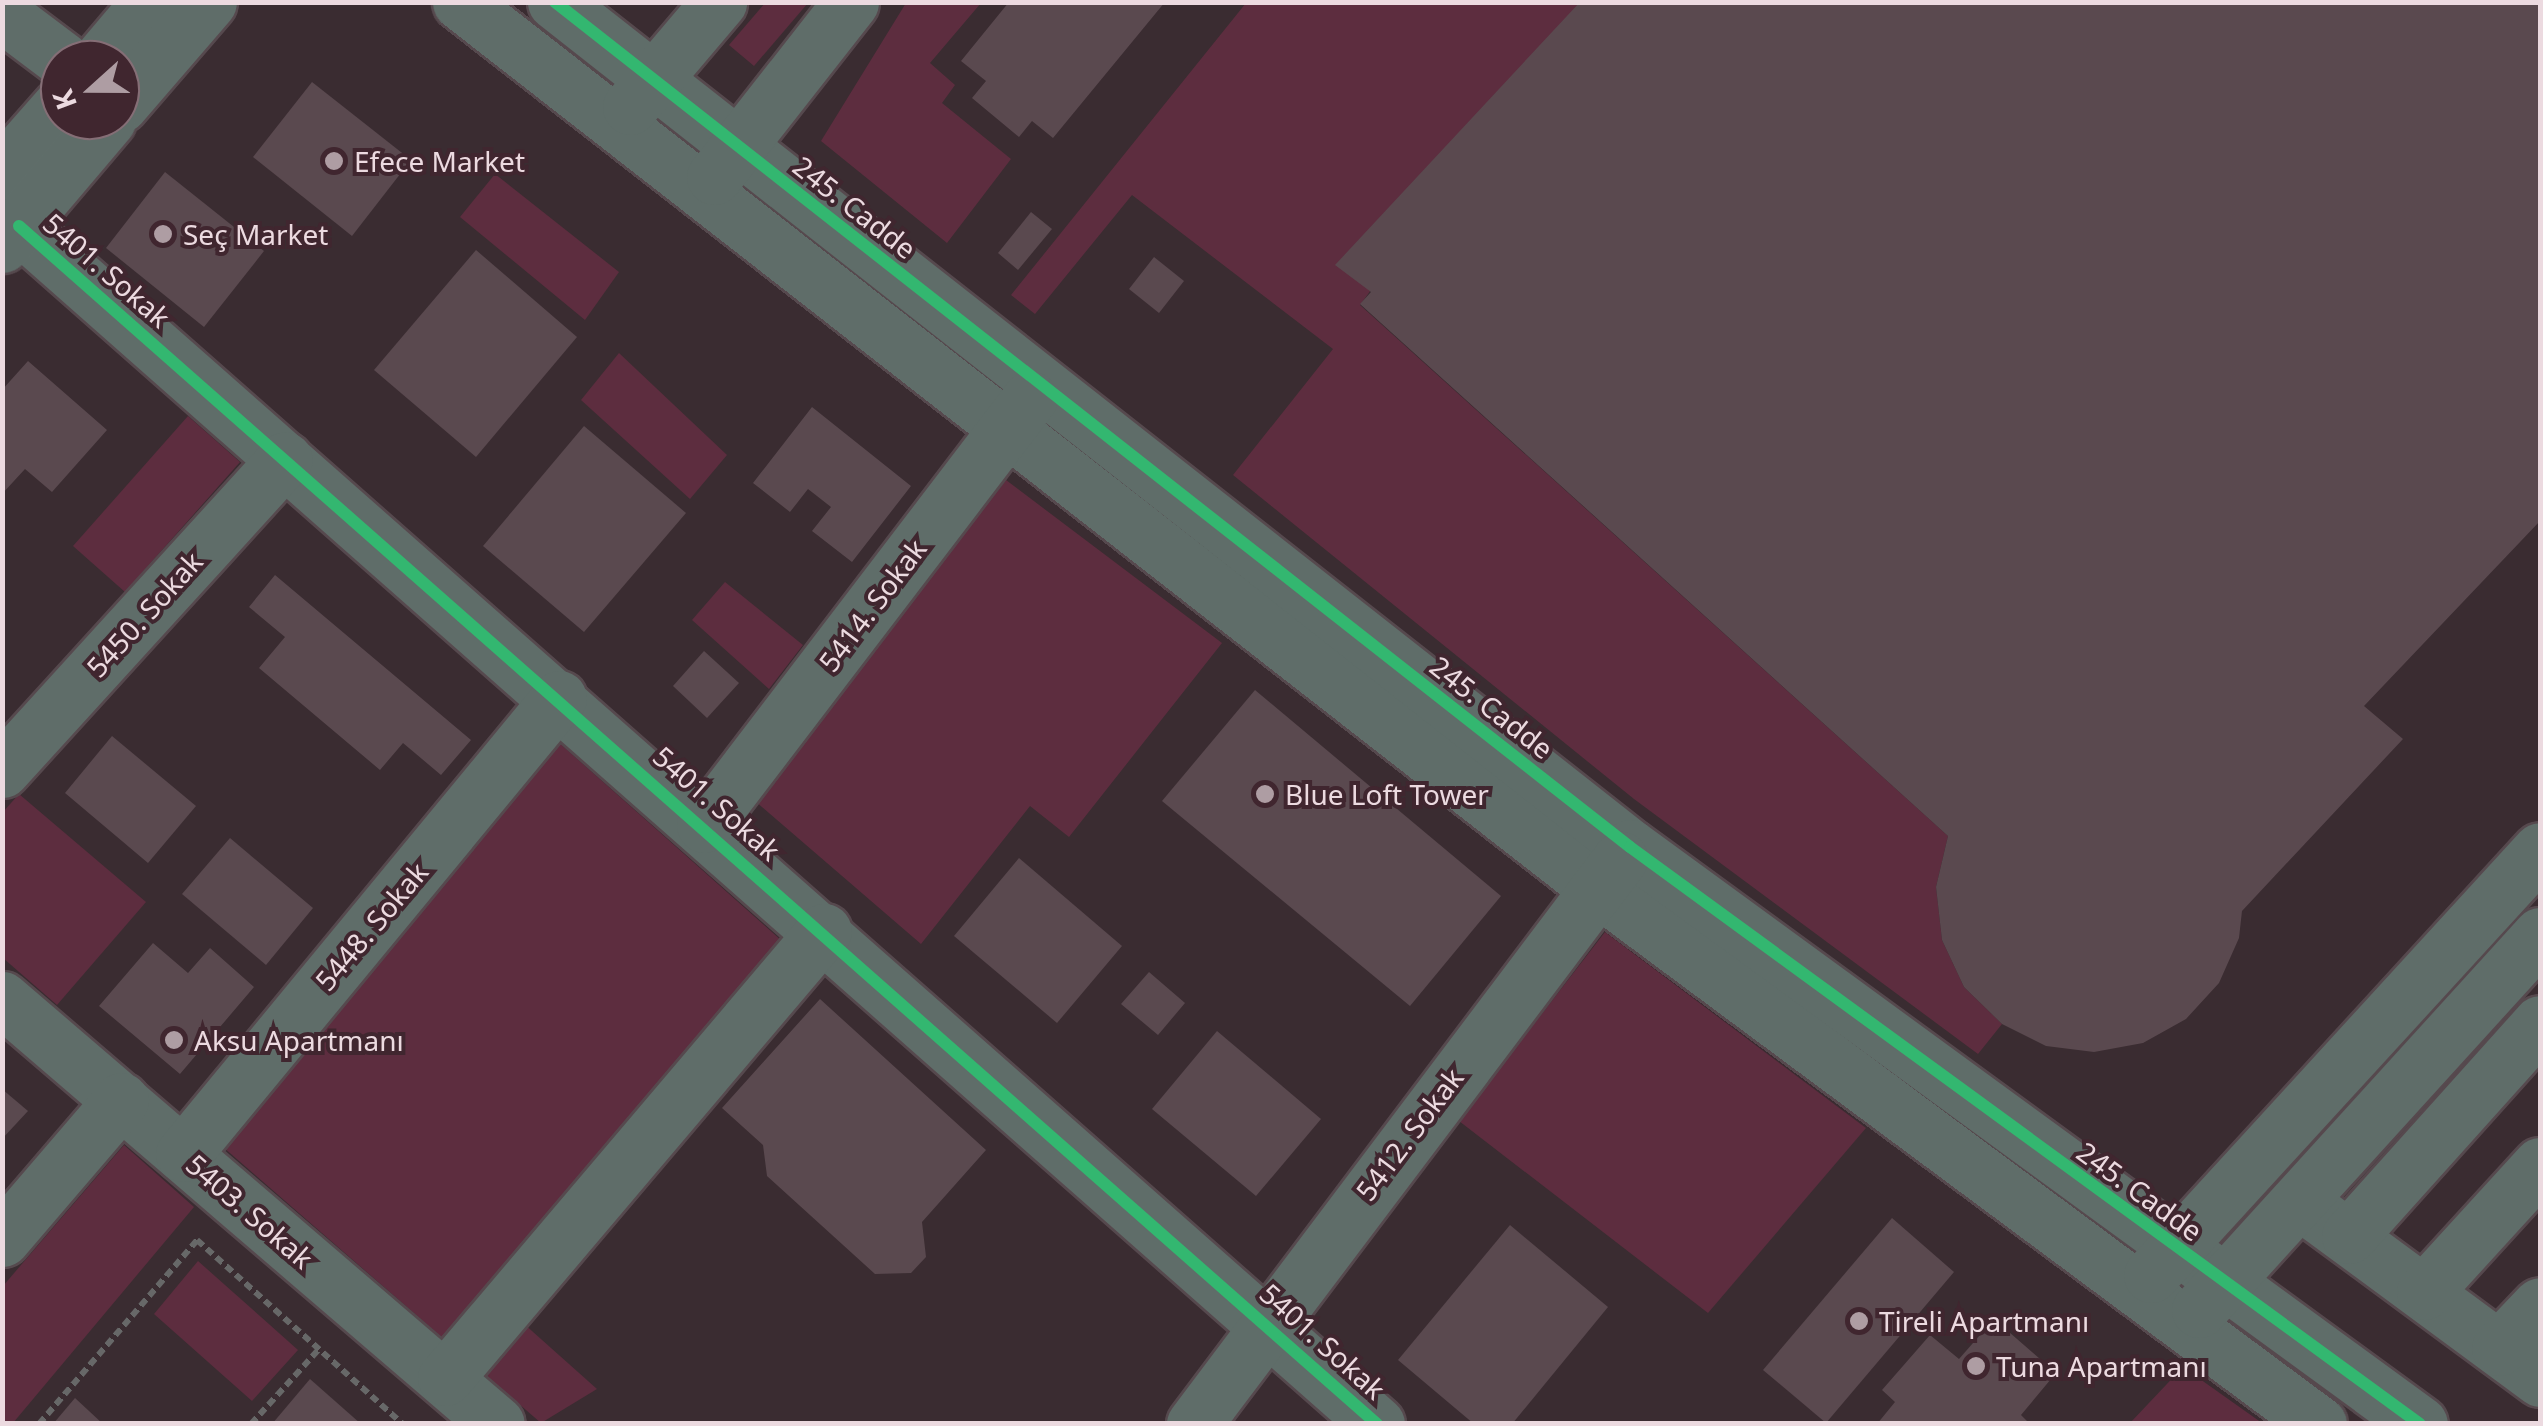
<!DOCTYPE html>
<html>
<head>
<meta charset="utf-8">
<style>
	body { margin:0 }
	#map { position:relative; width:2543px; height:1426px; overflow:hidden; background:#3a2c31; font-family:"Noto Sans",sans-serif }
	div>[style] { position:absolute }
	.green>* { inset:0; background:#5d2d3f }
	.building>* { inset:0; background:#5a494f }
	.path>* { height:6px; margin-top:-3px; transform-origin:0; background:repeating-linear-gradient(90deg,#676868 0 8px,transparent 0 13px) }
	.roads { filter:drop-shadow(2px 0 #56494e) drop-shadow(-2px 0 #56494e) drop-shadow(0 2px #56494e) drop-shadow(0 -2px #56494e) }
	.minor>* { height:55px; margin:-27.5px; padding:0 27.5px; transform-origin:27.5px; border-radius:27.5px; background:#5f6d69 }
	.cycleway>* { height:12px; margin:-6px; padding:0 6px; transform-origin:6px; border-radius:6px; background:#33b770 }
	.dots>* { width:28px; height:28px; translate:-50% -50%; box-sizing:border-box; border:5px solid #40262f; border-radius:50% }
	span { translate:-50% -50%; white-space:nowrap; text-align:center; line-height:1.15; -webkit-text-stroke:8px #40262f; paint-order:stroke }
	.poi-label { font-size:28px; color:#ecdae0 }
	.left { translate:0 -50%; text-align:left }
	.street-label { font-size:28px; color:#ecdae0 }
	.frame { position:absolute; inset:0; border:5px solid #ecdae0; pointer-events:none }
	.north { position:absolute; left:40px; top:40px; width:100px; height:100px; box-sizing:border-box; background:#40262f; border:2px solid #856e76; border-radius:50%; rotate:249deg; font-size:28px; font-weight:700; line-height:40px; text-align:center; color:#ecdae0 }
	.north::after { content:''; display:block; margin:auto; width:35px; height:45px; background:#ae9da3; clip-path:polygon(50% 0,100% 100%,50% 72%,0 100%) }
</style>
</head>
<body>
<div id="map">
	<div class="green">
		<i style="clip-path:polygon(765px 3px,808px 3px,754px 66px,729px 45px)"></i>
		<i style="clip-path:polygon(906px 3px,981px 3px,930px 63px,955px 85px,942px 103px,1011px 159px,947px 243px,821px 141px)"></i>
		<i style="clip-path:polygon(1246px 3px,1580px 3px,1360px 305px,1948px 836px,1936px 887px,1942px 940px,1964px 987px,2002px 1024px,1978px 1054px,1634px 799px,1233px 475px,1333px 349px,1132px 195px,1035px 314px,1011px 295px)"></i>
		<i style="clip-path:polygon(495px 174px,619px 272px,585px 320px,460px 217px)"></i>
		<i style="clip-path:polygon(619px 353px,727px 455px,690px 499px,581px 400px)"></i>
		<i style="clip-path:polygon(188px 416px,240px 462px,125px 592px,73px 546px)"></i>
		<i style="clip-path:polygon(1006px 480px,1222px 643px,1069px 837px,1030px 806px,921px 944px,755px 801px)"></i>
		<i style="clip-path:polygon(725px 582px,803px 645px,769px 689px,692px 620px)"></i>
		<i style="clip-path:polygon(556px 740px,782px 941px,446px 1341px,223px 1147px)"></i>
		<i style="clip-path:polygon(19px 794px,146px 902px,57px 1005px,3px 958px,3px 812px)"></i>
		<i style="clip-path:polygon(1605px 932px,1866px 1128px,1708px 1313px,1459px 1121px)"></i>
		<i style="clip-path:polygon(124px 1145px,194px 1207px,13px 1423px,3px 1423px,3px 1286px)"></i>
		<i style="clip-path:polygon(198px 1261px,298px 1350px,252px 1401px,154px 1314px)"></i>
		<i style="clip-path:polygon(523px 1323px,597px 1389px,541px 1423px,482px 1372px)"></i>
		<i style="clip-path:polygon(2183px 1367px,2262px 1423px,2263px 1423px,2130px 1423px)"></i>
	</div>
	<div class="building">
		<i style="clip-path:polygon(1009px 2px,1165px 2px,1053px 138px,1032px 121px,1019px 137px,972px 98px,986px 81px,961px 61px)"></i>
		<i style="clip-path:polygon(1580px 2px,2540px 2px,2540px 521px,2364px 706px,2403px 739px,2242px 911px,2239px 938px,2219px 983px,2186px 1019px,2143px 1043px,2094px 1052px,2046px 1046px,2002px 1024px,1964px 987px,1942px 940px,1936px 887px,1948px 836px,1360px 304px,1371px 292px,1335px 265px)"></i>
		<i style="clip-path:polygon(312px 82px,411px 160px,352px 236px,253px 157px)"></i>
		<i style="clip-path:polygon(165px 172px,264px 251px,204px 327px,106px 248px)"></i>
		<i style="clip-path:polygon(1031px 212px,1052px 229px,1018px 270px,998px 253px)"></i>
		<i style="clip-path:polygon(476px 250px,577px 337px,476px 457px,374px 370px)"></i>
		<i style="clip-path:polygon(1154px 257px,1184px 281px,1159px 313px,1129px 289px)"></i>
		<i style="clip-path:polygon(28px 361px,107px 430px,52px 492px,25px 469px,2px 494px,2px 390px)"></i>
		<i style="clip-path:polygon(812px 407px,911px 486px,852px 562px,812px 531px,831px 507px,808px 489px,790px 512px,753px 483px)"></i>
		<i style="clip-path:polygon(584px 426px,686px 513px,584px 632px,483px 546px)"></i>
		<i style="clip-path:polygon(275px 575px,471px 740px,441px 775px,403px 743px,380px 770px,259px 668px,285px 637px,249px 607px)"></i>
		<i style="clip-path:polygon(704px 651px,739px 683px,707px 718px,673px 686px)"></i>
		<i style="clip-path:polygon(1255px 690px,1501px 896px,1410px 1006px,1162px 801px)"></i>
		<i style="clip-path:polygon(112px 736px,196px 806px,148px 863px,65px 793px)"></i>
		<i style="clip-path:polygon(230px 838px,313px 908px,266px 965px,182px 894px)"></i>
		<i style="clip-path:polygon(1019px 858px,1122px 946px,1057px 1023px,954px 936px)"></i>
		<i style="clip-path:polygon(153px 943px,188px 973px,210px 948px,254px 987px,180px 1074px,99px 1006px)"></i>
		<i style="clip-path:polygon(1149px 972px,1185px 1003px,1158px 1035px,1121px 1004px)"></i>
		<i style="clip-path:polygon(820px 999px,986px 1150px,922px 1222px,926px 1257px,911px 1273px,875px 1274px,767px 1176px,763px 1145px,722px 1108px)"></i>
		<i style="clip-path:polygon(1217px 1031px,1321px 1119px,1256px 1196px,1152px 1109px)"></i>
		<i style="clip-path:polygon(2px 1089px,28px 1111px,2px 1139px)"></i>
		<i style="clip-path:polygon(1892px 1218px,1954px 1272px,1826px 1423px,1763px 1370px)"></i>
		<i style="clip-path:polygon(1510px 1225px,1608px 1307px,1512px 1424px,1474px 1424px,1398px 1360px)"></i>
		<i style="clip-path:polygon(1994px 1319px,2056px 1373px,2021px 1415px,2030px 1424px,1877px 1424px,1895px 1402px,1882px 1390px,1930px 1335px,1959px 1359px)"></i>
		<i style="clip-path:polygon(310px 1379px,361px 1424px,272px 1424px)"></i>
		<i style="clip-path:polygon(75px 1398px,103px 1424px,53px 1424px)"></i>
	</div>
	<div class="path">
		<i style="left:39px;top:1424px;width:243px;rotate:-49.3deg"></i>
		<i style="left:197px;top:1240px;width:276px;rotate:41.8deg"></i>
		<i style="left:251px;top:1424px;width:101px;rotate:-47.8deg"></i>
	</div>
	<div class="roads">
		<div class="minor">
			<i style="left:460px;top:2px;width:1441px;rotate:37.93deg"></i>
			<i style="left:1597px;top:888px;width:899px;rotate:36.59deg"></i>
			<i style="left:555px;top:2px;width:1367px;rotate:38.17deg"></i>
			<i style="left:1630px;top:847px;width:978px;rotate:36.14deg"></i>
			<i style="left:2px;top:14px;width:76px;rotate:37deg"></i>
			<i style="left:100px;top:60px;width:76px;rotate:-49.8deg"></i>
			<i style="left:120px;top:105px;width:136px;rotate:-49.2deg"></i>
			<i style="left:630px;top:107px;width:138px;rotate:-49.7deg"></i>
			<i style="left:2px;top:172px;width:88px;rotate:-48.7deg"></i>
			<i style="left:714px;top:177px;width:222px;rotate:-51.9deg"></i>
			<i style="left:19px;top:226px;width:1811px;rotate:41.42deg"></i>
			<i style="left:2px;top:245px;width:164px;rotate:-49.7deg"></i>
			<i style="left:2px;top:770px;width:420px;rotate:-47.7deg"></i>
			<i style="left:704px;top:825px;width:537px;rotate:-52.64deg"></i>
			<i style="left:2px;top:999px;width:652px;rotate:40.65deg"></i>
			<i style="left:183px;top:1154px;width:591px;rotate:-50.49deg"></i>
			<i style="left:2299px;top:1201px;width:300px;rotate:36.4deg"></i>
			<i style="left:2349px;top:1236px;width:286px;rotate:-48.1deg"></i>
			<i style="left:2px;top:1239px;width:183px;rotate:-49.4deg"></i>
			<i style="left:2151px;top:1275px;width:576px;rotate:-47.53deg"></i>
			<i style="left:2424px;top:1292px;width:172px;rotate:-47.6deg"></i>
			<i style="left:2199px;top:1310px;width:507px;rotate:-47.72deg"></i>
			<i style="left:2499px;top:1348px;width:59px;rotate:-46.4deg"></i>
			<i style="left:445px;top:1378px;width:586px;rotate:-49.71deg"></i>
			<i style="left:1194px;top:1424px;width:708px;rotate:-52.98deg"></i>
		</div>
	</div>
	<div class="cycleway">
		<i style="left:555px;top:2px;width:1367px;rotate:38.17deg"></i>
		<i style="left:1630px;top:847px;width:978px;rotate:36.14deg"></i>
		<i style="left:19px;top:226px;width:1811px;rotate:41.42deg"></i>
	</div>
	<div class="dots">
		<i style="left:334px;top:161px;background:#ae9da3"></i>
		<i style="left:163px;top:234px;background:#ae9da3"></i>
		<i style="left:1265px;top:794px;background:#ae9da3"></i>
		<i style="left:174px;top:1040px;background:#ae9da3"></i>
		<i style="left:1859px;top:1321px;background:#ae9da3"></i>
		<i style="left:1976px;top:1366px;background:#ae9da3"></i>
	</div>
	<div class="poi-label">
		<span class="left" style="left:354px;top:161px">Efece Market</span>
		<span class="left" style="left:183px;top:234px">Seç Market</span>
		<span class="left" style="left:1285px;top:794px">Blue Loft Tower</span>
		<span class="left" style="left:194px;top:1040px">Aksu Apartmanı</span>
		<span class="left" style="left:1879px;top:1321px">Tireli Apartmanı</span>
		<span class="left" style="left:1996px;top:1366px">Tuna Apartmanı</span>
	</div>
	<div class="street-label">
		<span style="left:855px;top:207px;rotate:38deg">245. Cadde</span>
		<span style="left:107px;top:270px;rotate:41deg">5401. Sokak</span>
		<span style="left:872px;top:605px;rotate:-53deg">5414. Sokak</span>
		<span style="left:144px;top:614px;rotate:-48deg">5450. Sokak</span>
		<span style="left:1492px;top:707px;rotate:38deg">245. Cadde</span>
		<span style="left:717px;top:803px;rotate:41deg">5401. Sokak</span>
		<span style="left:371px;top:926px;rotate:-50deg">5448. Sokak</span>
		<span style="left:1409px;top:1134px;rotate:-53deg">5412. Sokak</span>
		<span style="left:2140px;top:1191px;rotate:36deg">245. Cadde</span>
		<span style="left:250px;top:1211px;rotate:41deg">5403. Sokak</span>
		<span style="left:1323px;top:1341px;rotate:42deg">5401. Sokak</span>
	</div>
	<div class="frame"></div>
	<div class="north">K</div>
</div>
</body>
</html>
